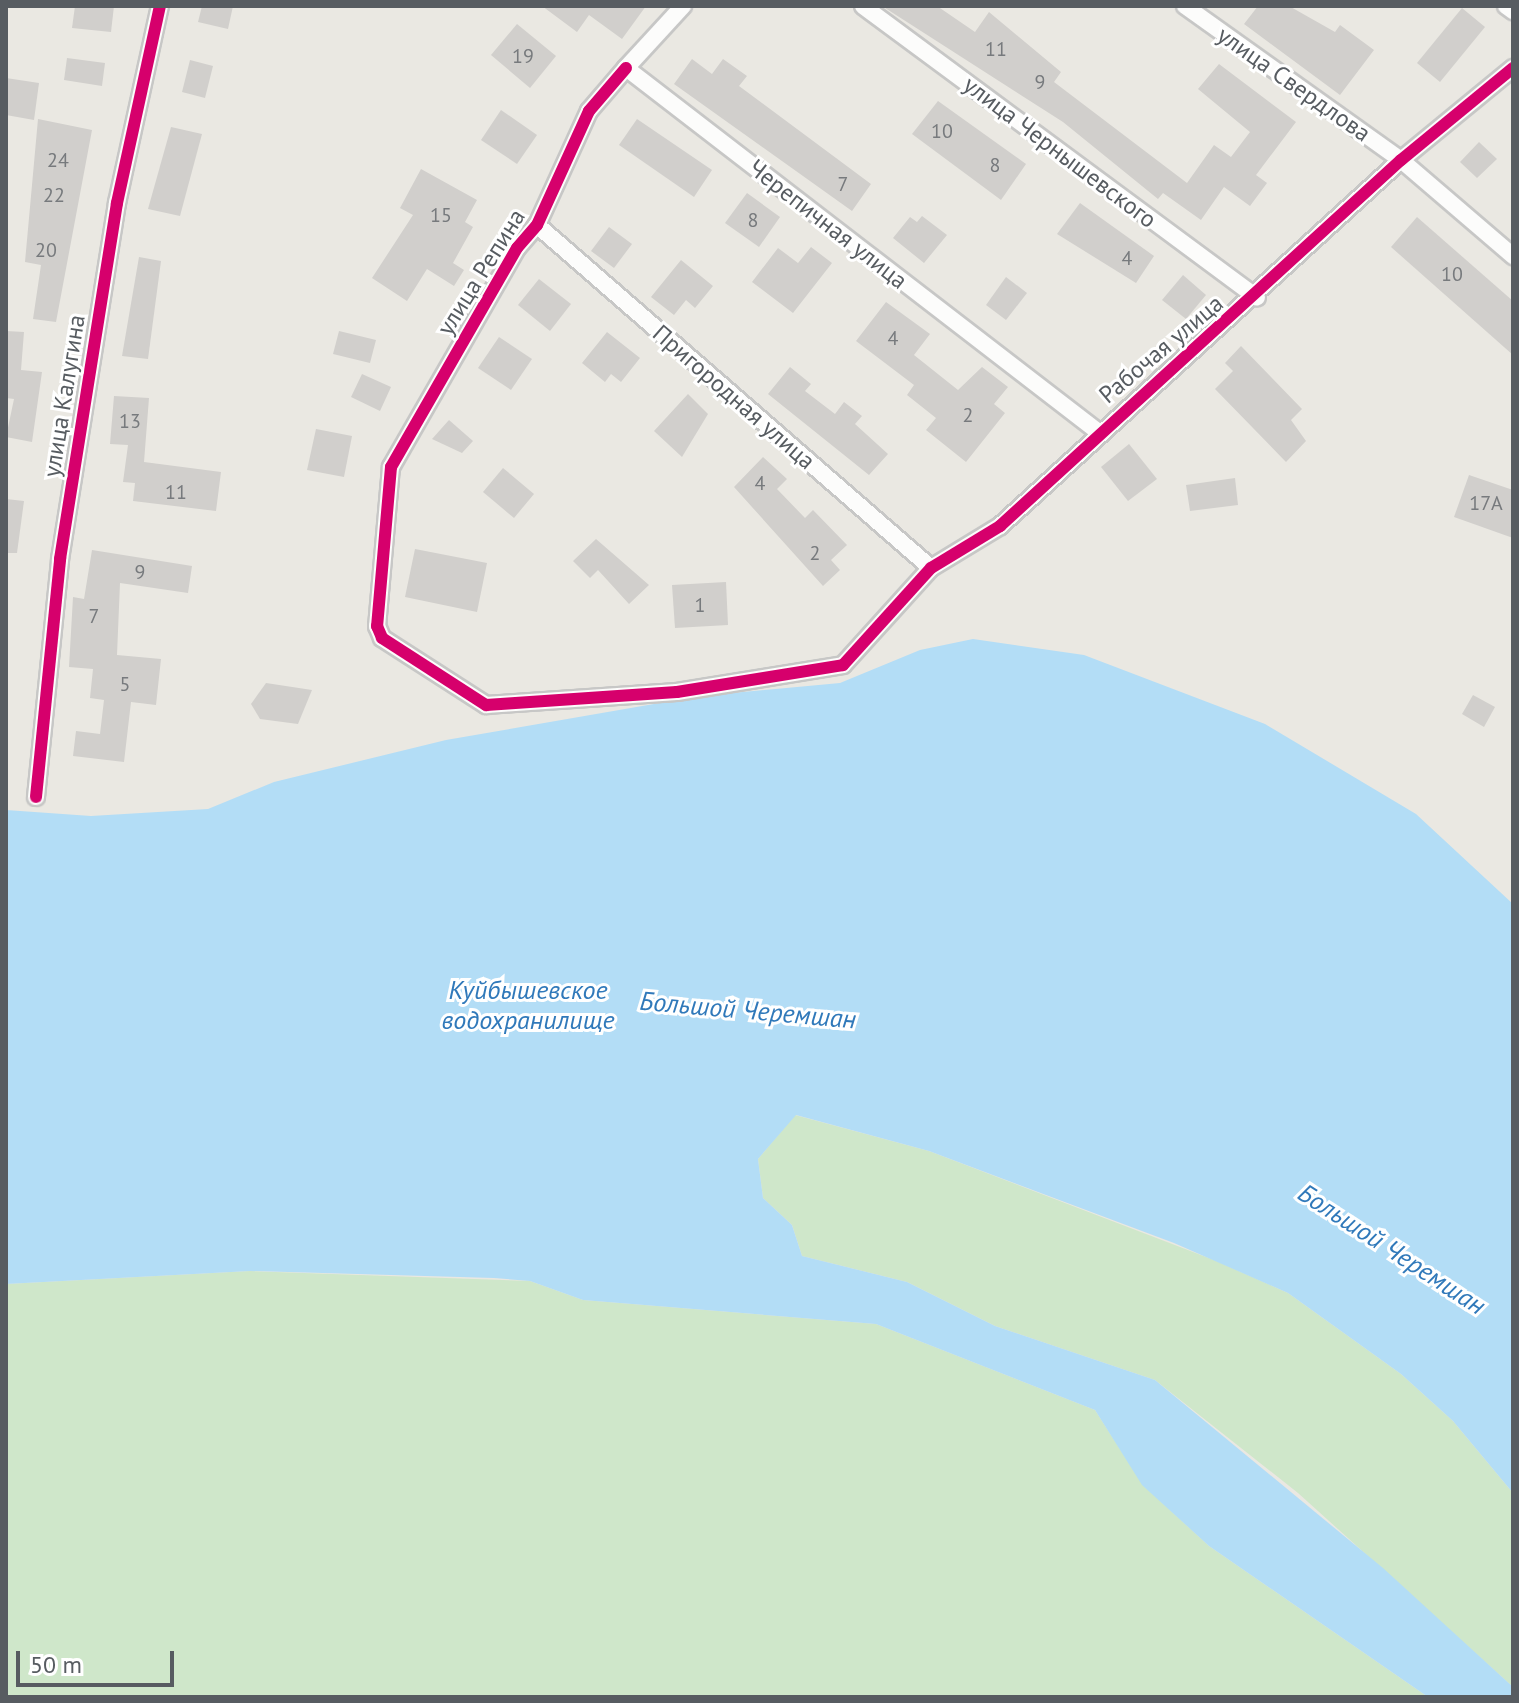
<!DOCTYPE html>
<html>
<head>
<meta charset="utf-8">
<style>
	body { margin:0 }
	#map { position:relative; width:1519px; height:1703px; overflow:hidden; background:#eae8e2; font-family:"PT Sans",sans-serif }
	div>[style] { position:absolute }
	.green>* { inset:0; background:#cfe7ca }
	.water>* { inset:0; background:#b3ddf6 }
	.building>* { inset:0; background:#d1cfcc }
	.roads { filter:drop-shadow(2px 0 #c7c7c6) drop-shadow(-2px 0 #c7c7c6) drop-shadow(0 2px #c7c7c6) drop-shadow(0 -2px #c7c7c6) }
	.street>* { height:16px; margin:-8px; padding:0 8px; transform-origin:8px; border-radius:8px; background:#fcfcfb }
	.cycleway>* { height:12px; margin:-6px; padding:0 6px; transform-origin:6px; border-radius:6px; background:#d6006c }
	span { translate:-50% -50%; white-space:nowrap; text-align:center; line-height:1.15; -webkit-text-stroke:6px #fff; paint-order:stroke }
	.number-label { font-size:20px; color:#777a7d }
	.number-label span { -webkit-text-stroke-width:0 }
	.street-label { font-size:24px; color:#575c61 }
	.water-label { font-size:26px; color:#3079ba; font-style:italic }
	.frame { position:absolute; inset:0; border:8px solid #575c61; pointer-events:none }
	.scale { position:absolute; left:16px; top:1651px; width:158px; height:36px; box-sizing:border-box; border:4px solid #575c61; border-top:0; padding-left:10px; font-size:24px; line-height:28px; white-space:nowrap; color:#575c61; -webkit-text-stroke:6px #fff; paint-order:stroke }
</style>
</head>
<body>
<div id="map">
	<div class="green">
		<i style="clip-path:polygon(795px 1115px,929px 1151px,1214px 1260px,1288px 1293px,1401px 1374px,1453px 1421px,1513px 1493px,1513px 1687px,1298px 1493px,1155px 1380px,995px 1326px,907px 1282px,802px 1256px,792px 1225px,763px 1198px,758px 1159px)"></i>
		<i style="clip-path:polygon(250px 1271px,530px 1281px,583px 1300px,876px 1324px,1095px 1410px,1143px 1485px,1209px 1546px,1428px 1697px,6px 1697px,6px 1284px)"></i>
	</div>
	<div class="water">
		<i style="clip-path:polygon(973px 639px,1084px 655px,1265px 724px,1416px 814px,1513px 904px,1513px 1493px,1453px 1421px,1401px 1374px,1288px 1293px,1174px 1243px,929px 1151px,796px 1115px,758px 1159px,763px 1198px,792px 1225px,802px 1256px,907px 1282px,995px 1326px,1155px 1380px,1383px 1568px,1513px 1687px,1513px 1697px,1428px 1697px,1209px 1546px,1142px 1485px,1095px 1410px,876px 1324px,583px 1300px,530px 1281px,494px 1278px,250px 1271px,6px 1284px,6px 810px,91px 816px,208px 809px,274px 782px,446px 740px,700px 696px,840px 683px,920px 650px)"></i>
	</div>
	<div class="building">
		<i style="clip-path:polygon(75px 6px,114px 6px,111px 32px,72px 28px)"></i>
		<i style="clip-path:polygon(202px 6px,233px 6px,228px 29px,198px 22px)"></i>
		<i style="clip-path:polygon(542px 6px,646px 6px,622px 39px,589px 15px,577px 32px)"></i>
		<i style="clip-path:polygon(882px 6px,937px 6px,975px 32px,989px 12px,1061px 72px,1054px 82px,1187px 183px,1214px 145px,1231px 157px,1250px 132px,1198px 89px,1219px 64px,1296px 122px,1256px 175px,1267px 183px,1250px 206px,1224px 187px,1201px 220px,1163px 193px,1158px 199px,1063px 122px)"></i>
		<i style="clip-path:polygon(1258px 6px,1289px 6px,1335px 32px,1340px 25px,1374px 50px,1340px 95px,1244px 24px)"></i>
		<i style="clip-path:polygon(1462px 8px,1485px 27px,1440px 82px,1417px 63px)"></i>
		<i style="clip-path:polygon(517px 24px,556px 56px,530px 88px,491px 55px)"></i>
		<i style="clip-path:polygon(67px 58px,105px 63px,102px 86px,64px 80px)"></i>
		<i style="clip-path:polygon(692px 59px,712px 74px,723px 59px,747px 76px,739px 86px,871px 184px,852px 211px,674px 84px)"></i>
		<i style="clip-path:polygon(190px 60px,213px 66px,205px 98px,182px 92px)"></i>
		<i style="clip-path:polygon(6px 78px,39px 83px,34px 120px,6px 115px)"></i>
		<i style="clip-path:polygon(938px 101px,1026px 164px,1001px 200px,912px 134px)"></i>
		<i style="clip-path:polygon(501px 110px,537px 135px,517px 164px,481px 140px)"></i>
		<i style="clip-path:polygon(38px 119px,92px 130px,56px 322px,33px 319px,41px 265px,25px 262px)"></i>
		<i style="clip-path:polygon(637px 119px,712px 170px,694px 197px,619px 145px)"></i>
		<i style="clip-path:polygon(171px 127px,202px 134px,180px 216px,148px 209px)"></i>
		<i style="clip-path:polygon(1479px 142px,1497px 159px,1477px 178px,1460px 162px)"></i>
		<i style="clip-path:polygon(421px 169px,477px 200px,465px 222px,473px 227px,453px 263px,464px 270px,454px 286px,427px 269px,407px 301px,372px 278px,413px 215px,400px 208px)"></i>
		<i style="clip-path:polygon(747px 193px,780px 217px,759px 247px,725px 223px)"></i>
		<i style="clip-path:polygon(1080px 203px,1154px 256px,1136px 283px,1057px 234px)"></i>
		<i style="clip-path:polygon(922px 216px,947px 235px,924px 263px,893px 238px,910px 217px,917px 222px)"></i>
		<i style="clip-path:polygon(1417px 217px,1513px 301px,1513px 355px,1391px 247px)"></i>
		<i style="clip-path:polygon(609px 227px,632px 244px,614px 268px,591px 251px)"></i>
		<i style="clip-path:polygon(811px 247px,832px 263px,793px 313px,752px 282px,778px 248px,798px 263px)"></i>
		<i style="clip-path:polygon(139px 257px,161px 261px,148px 359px,122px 356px)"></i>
		<i style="clip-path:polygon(681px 260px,713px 286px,695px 308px,686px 300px,674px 315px,651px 297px)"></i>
		<i style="clip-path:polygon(1183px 275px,1206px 295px,1186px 319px,1162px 300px)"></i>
		<i style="clip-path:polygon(1006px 277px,1027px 293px,1006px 320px,986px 305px)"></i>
		<i style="clip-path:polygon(539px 279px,571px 304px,550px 331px,518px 305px)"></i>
		<i style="clip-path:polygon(886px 302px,930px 334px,914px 355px,958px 390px,982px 367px,1008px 387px,994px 404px,1005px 413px,966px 462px,926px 430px,936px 418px,907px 395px,914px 385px,856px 341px)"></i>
		<i style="clip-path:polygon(6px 331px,24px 332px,21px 370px,42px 372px,32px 442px,6px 437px,14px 399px,6px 398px)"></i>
		<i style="clip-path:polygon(339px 331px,376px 340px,370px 363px,333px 354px)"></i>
		<i style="clip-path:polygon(607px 332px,640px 358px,621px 382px,611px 374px,605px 382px,582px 363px)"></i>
		<i style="clip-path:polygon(499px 337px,532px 359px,511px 390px,478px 368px)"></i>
		<i style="clip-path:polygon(1241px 346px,1302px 409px,1291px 420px,1306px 441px,1286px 462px,1215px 389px,1233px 371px,1225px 363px)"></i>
		<i style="clip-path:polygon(790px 367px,811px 384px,805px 391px,835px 414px,844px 402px,862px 416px,855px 424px,888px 454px,869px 475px,768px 394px)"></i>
		<i style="clip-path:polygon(362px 374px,391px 387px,380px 411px,351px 397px)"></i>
		<i style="clip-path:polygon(688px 394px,708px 414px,682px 457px,654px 431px)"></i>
		<i style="clip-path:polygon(114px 396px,149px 398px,144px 462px,221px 472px,216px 511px,133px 501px,135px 483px,123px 482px,128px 445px,110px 444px)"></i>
		<i style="clip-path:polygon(449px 420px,473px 441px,462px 453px,432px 439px)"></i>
		<i style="clip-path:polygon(316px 429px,352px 436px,344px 477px,307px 470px)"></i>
		<i style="clip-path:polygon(1129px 444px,1157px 479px,1128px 501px,1101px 467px)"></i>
		<i style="clip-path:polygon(763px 457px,787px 479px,777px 489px,805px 518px,813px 510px,847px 545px,831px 560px,840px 570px,823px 586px,734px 487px)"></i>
		<i style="clip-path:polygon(503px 468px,534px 494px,514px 518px,483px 492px)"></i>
		<i style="clip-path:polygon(1469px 475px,1513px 490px,1513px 538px,1454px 517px)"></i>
		<i style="clip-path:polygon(1235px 478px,1238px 505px,1190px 511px,1186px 485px)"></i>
		<i style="clip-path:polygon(6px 499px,24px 501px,17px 553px,6px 553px)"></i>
		<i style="clip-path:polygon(596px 539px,649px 585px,629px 604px,598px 570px,590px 578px,573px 561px)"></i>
		<i style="clip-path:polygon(415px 549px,487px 563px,477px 612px,405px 597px)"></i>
		<i style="clip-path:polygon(92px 550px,192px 566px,188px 593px,120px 583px,117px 655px,161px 659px,156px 705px,131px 702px,124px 762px,73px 756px,76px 731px,100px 734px,104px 700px,90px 698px,93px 669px,69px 667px,73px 597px,84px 599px)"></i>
		<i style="clip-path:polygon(726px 582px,728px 625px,675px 628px,672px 585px)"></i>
		<i style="clip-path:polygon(266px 683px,312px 690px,298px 724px,260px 719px,251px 704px)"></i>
		<i style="clip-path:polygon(1473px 695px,1495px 707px,1484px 727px,1462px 714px)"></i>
	</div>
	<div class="roads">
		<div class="street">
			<i style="left:683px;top:6px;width:84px;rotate:132.6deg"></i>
			<i style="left:626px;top:68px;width:595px;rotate:37.62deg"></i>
			<i style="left:863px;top:6px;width:490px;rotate:36.5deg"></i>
			<i style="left:1185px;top:6px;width:265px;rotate:35.5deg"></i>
			<i style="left:1401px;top:160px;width:148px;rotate:40.6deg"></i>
			<i style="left:1506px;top:6px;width:9px;rotate:36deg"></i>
			<i style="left:626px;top:68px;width:57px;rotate:130.7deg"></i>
			<i style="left:589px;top:111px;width:125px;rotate:114.5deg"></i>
			<i style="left:537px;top:225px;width:30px;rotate:131deg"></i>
			<i style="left:517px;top:248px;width:253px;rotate:119.9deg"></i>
			<i style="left:391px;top:467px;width:160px;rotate:95deg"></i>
			<i style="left:377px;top:626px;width:13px;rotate:67deg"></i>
			<i style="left:382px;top:638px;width:124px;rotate:32.8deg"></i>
			<i style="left:486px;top:705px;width:191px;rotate:-3.9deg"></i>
			<i style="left:677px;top:692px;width:168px;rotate:-9.2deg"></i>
			<i style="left:843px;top:665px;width:131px;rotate:-47.8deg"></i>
			<i style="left:931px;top:568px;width:81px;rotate:-31.3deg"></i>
			<i style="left:1000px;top:526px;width:543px;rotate:-42.39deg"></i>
			<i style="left:1401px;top:160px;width:145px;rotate:-39.4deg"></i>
			<i style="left:537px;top:225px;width:522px;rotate:41.04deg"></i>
			<i style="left:36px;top:797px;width:239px;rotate:-84.2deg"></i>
			<i style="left:60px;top:559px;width:361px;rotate:-80.9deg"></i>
			<i style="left:117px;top:203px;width:202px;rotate:-77.7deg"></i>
		</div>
	</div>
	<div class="cycleway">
		<i style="left:626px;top:68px;width:57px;rotate:130.7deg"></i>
		<i style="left:589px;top:111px;width:125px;rotate:114.5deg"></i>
		<i style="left:537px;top:225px;width:30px;rotate:131deg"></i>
		<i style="left:517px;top:248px;width:253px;rotate:119.9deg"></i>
		<i style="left:391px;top:467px;width:160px;rotate:95deg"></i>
		<i style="left:377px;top:626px;width:13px;rotate:67deg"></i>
		<i style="left:382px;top:638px;width:124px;rotate:32.8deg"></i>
		<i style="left:486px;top:705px;width:191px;rotate:-3.9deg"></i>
		<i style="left:677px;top:692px;width:168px;rotate:-9.2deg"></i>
		<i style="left:843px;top:665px;width:131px;rotate:-47.8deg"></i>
		<i style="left:931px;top:568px;width:81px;rotate:-31.3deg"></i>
		<i style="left:1000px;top:526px;width:543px;rotate:-42.39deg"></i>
		<i style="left:1401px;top:160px;width:145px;rotate:-39.4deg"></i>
		<i style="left:36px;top:797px;width:239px;rotate:-84.2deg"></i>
		<i style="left:60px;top:559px;width:361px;rotate:-80.9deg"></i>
		<i style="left:117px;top:203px;width:202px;rotate:-77.7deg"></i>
	</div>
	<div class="number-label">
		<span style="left:996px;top:49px">11</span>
		<span style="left:523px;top:56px">19</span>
		<span style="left:1040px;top:82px">9</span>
		<span style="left:942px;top:131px">10</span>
		<span style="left:58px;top:160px">24</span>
		<span style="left:995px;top:165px">8</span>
		<span style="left:843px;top:184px">7</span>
		<span style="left:54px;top:195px">22</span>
		<span style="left:441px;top:215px">15</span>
		<span style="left:753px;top:220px">8</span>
		<span style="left:46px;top:250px">20</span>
		<span style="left:1127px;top:258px">4</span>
		<span style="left:1452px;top:274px">10</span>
		<span style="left:893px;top:338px">4</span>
		<span style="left:968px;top:415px">2</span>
		<span style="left:130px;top:421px">13</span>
		<span style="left:760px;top:483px">4</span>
		<span style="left:176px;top:492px">11</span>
		<span style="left:1486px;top:503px">17А</span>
		<span style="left:815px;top:553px">2</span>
		<span style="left:140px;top:572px">9</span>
		<span style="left:700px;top:605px">1</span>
		<span style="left:94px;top:616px">7</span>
		<span style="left:125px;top:684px">5</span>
	</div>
	<div class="street-label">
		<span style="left:1294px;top:84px;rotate:35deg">улица Свердлова</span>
		<span style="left:1060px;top:152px;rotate:37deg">улица Чернышевского</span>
		<span style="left:828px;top:224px;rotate:38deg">Черепичная улица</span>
		<span style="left:481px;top:272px;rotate:-58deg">улица Репина</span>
		<span style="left:1161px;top:349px;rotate:-40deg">Рабочая улица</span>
		<span style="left:64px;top:396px;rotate:-81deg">улица Калугина</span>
		<span style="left:734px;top:397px;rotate:41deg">Пригородная улица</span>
	</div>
	<div class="water-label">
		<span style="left:528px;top:1005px">Куйбышевское<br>водохранилище</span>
		<span style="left:748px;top:1010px;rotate:5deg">Большой Черемшан</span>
		<span style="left:1392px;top:1249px;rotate:33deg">Большой Черемшан</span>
	</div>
	<div class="frame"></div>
	<div class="scale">50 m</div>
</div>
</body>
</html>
